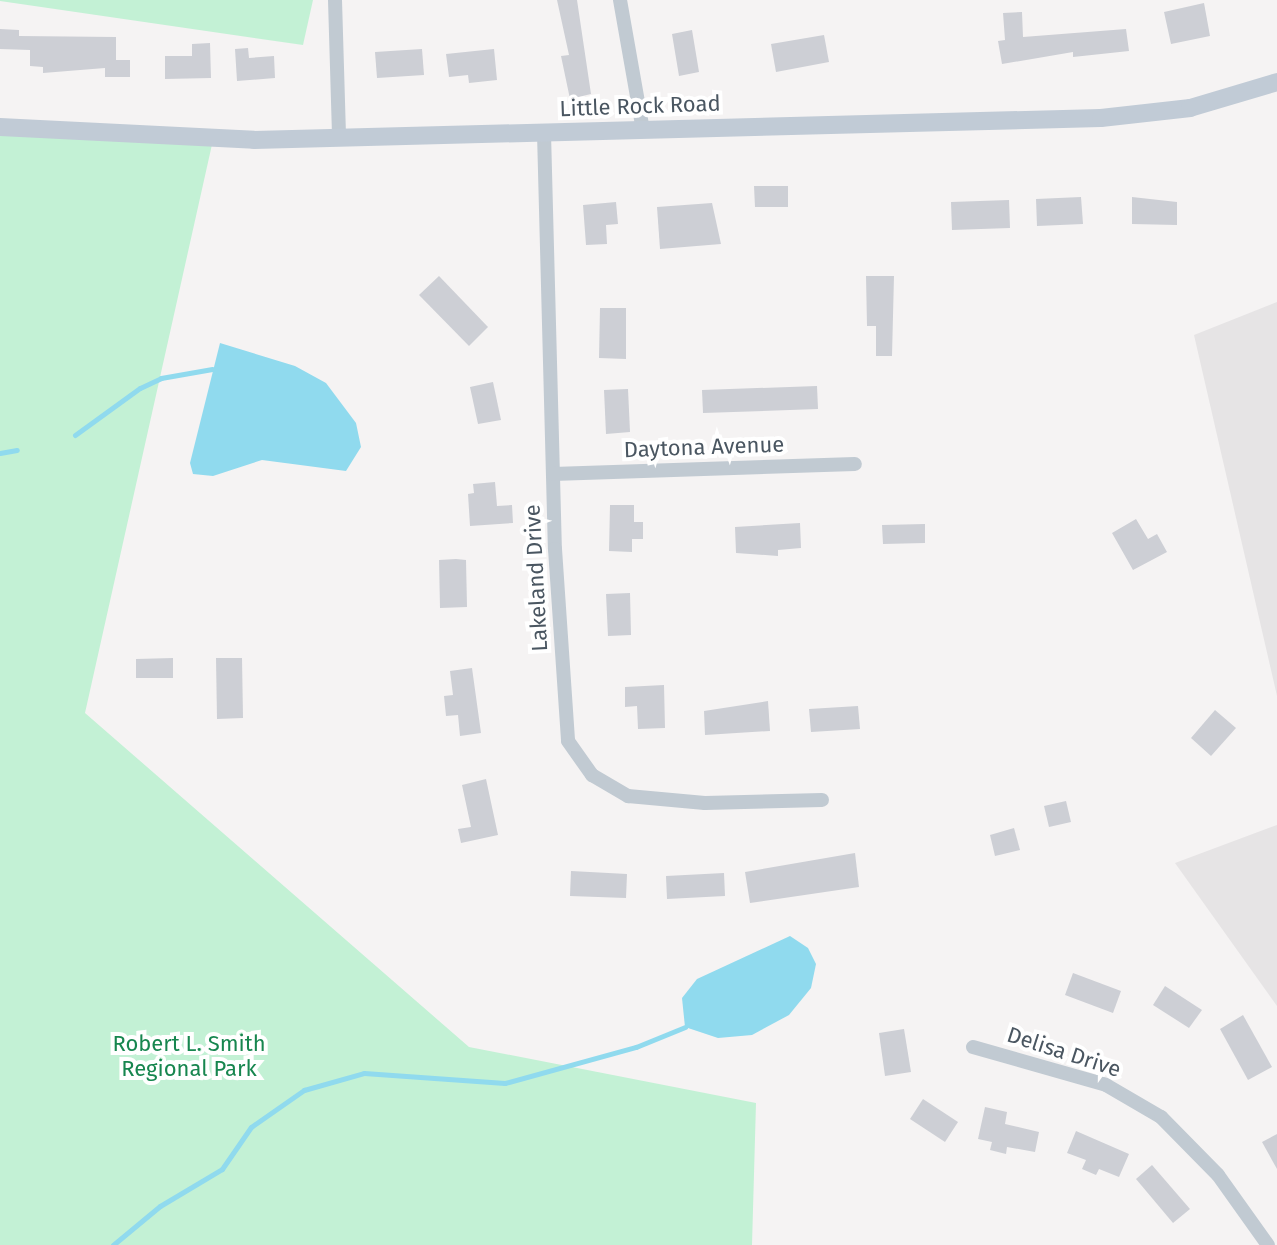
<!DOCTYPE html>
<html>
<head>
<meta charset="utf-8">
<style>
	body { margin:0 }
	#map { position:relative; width:1277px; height:1245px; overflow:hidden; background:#f5f3f3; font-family:"Fira Sans",sans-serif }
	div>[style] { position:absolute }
	.education>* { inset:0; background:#e6e4e5 }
	.green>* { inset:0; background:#c3f1d5 }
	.water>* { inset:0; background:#90daee }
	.stream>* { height:5px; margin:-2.5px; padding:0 2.5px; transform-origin:2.5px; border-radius:2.5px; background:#90daee }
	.building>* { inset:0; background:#cdcfd5 }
	.minor>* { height:14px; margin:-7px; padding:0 7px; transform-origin:7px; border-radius:7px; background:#c1cad2 }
	.secondary>* { height:18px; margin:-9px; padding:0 9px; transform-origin:9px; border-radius:9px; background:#c1cbd6 }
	span { translate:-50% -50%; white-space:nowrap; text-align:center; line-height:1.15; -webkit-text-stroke:8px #fff; paint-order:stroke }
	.street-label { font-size:22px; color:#4a5661 }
	.park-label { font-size:22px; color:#17864f }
</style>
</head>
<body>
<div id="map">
	<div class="education">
		<i style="clip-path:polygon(1277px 302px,1277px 696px,1194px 335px)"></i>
		<i style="clip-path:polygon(1277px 825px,1277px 1006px,1175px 863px)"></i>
	</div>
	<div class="green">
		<i style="clip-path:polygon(313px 0,303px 45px,0 1px,0 0)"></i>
		<i style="clip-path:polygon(0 127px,213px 140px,85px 713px,469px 1047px,756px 1103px,752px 1245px,0 1245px)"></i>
	</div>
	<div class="water">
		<i style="clip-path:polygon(220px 343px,295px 366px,326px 383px,356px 423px,361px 447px,346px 471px,262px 460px,213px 476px,193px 474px,190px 463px)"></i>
		<i style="clip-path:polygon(790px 936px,808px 948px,816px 964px,811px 988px,789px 1015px,752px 1035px,718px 1038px,685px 1027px,682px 998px,697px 979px)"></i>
	</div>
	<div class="stream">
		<i style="left:75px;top:435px;width:80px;rotate:-35.9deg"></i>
		<i style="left:140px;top:388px;width:23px;rotate:-25deg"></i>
		<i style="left:161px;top:378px;width:52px;rotate:-10deg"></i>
		<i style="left:0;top:453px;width:17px;rotate:-10deg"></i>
		<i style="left:113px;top:1245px;width:61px;rotate:-39.7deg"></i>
		<i style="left:160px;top:1206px;width:72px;rotate:-30.8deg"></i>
		<i style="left:222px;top:1169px;width:51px;rotate:-55.4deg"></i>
		<i style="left:251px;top:1127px;width:65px;rotate:-34.9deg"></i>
		<i style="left:304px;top:1090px;width:62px;rotate:-15.8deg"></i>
		<i style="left:364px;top:1073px;width:141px;rotate:4.1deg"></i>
		<i style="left:505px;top:1083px;width:136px;rotate:-15.4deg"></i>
		<i style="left:636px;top:1047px;width:53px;rotate:-22.2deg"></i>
	</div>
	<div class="building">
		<i style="clip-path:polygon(557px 0,577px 0,591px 94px,570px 99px,561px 56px,569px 55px)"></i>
		<i style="clip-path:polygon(1204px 3px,1210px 36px,1171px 44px,1164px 12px)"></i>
		<i style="clip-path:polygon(1022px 12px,1023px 37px,1126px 29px,1129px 51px,1073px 57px,1073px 52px,1002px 64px,998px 41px,1005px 40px,1003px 13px)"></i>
		<i style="clip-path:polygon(0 29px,19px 30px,19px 36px,116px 37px,116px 60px,130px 60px,130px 77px,105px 77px,105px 68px,43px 73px,43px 67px,30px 66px,30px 50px,0 49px)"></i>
		<i style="clip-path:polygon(692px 30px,699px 72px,679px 76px,672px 34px)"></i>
		<i style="clip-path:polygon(824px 35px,829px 62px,776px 72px,771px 44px)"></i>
		<i style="clip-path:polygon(210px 43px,211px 78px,165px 79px,165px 56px,192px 56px,192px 44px)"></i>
		<i style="clip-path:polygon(248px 48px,249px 58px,274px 56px,275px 78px,237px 81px,235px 49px)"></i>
		<i style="clip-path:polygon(422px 49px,424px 75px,377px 78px,375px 52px)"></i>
		<i style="clip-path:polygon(494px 49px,497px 80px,469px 83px,468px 75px,449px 77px,446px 54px)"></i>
		<i style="clip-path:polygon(754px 186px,788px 186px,788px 207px,755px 207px)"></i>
		<i style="clip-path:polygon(1081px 197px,1083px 224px,1037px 226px,1036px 199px)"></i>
		<i style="clip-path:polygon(1132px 197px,1177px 202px,1177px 225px,1132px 224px)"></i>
		<i style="clip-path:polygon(1009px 200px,1010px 228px,952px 230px,951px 202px)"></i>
		<i style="clip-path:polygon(616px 202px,618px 224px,606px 225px,607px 244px,586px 245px,583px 205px)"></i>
		<i style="clip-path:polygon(712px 203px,721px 244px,660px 249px,657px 207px)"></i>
		<i style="clip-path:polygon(439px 276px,488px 327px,469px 346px,419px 295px)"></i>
		<i style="clip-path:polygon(866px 276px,894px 276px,892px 356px,876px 356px,876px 326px,867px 326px)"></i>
		<i style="clip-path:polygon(600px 308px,626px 308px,626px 359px,599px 358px)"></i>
		<i style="clip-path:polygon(493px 382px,501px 420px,478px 424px,470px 387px)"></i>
		<i style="clip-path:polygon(817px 386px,818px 409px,703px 413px,702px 390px)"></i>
		<i style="clip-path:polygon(628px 389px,630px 432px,606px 434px,604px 390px)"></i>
		<i style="clip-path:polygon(495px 482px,497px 506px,512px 505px,513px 523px,470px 526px,468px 494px,474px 493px,473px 484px)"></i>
		<i style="clip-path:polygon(610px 505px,634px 505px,634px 522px,643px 522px,643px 539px,632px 539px,632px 552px,609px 551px)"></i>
		<i style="clip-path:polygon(1136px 519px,1148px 539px,1157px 534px,1167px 552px,1133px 570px,1112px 533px)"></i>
		<i style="clip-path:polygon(800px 523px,801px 548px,778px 550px,778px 556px,736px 553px,735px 527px)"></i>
		<i style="clip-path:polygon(925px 524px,925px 543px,883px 544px,882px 525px)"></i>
		<i style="clip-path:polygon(456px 559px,466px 560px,467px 607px,440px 608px,439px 560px)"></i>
		<i style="clip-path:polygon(630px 593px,631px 635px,608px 636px,606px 594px)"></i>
		<i style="clip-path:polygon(173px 658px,173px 678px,136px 678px,136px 659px)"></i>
		<i style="clip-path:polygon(216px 658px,242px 658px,243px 718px,217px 719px)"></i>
		<i style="clip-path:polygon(472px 668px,481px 733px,460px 736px,458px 715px,446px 716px,444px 696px,453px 695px,450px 671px)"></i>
		<i style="clip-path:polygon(664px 685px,665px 728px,638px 729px,637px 706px,625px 707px,625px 687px)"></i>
		<i style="clip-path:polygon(768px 701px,770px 731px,705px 735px,704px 711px)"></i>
		<i style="clip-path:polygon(858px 706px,860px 729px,811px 732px,809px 709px)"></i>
		<i style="clip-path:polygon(1215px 710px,1236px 728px,1211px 756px,1191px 738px)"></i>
		<i style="clip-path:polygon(486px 779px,498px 835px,461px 843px,458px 829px,471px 827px,462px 785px)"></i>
		<i style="clip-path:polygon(1066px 801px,1071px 822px,1049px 827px,1044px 806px)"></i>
		<i style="clip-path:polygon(1014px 828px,1020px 850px,995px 856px,990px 835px)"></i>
		<i style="clip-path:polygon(855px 853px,859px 887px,750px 903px,745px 872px)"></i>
		<i style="clip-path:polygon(571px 871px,627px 874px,626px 898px,570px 896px)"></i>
		<i style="clip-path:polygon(724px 873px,725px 896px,667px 899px,666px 876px)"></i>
		<i style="clip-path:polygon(1073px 973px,1121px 991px,1113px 1013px,1065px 995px)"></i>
		<i style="clip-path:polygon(1165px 986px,1202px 1010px,1189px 1028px,1153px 1005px)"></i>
		<i style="clip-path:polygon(1243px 1015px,1272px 1067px,1248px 1080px,1220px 1029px)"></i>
		<i style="clip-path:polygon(904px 1029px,911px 1072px,885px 1076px,879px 1033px)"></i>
		<i style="clip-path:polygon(923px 1099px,958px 1122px,945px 1142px,910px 1119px)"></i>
		<i style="clip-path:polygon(985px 1107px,1007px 1112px,1005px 1124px,1039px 1132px,1035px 1152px,1007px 1147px,1006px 1154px,990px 1150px,992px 1142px,978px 1139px)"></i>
		<i style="clip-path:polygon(1076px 1131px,1129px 1154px,1119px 1177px,1099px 1169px,1096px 1175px,1082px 1169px,1086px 1160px,1067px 1153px)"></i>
		<i style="clip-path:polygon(1277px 1134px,1277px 1169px,1262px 1142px)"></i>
		<i style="clip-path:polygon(1152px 1165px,1190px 1209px,1173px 1223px,1136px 1179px)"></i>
	</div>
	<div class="minor">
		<i style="left:335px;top:0;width:138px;rotate:88.3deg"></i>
		<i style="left:620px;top:0;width:132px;rotate:80deg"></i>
		<i style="left:544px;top:133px;width:416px;rotate:88.5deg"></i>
		<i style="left:555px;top:549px;width:192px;rotate:86.1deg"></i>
		<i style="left:568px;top:741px;width:42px;rotate:54.8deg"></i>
		<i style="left:592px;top:775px;width:42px;rotate:30.3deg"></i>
		<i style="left:628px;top:796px;width:77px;rotate:5.2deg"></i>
		<i style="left:705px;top:803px;width:117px;rotate:-1.5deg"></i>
		<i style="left:553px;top:474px;width:302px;rotate:-1.9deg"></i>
		<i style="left:973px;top:1047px;width:138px;rotate:15.9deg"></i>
		<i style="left:1106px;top:1085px;width:64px;rotate:30.2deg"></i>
		<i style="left:1161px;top:1117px;width:81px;rotate:45.5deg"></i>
		<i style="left:1218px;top:1175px;width:86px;rotate:54.5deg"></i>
	</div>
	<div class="secondary">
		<i style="left:0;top:127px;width:254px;rotate:2.9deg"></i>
		<i style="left:254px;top:140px;width:847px;rotate:-1.49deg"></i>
		<i style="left:1101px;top:118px;width:90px;rotate:-6.4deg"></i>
		<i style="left:1190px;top:108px;width:91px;rotate:-16.6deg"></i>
	</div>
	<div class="street-label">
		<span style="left:640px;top:106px;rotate:-2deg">Little Rock Road</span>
		<span style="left:704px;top:447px;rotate:-2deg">Daytona Avenue</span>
		<span style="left:536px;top:578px;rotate:-93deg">Lakeland Drive</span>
		<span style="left:1064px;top:1052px;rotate:18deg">Delisa Drive</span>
	</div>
	<div class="park-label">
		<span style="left:189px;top:1056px">Robert L. Smith<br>Regional Park</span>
	</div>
</div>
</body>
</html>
